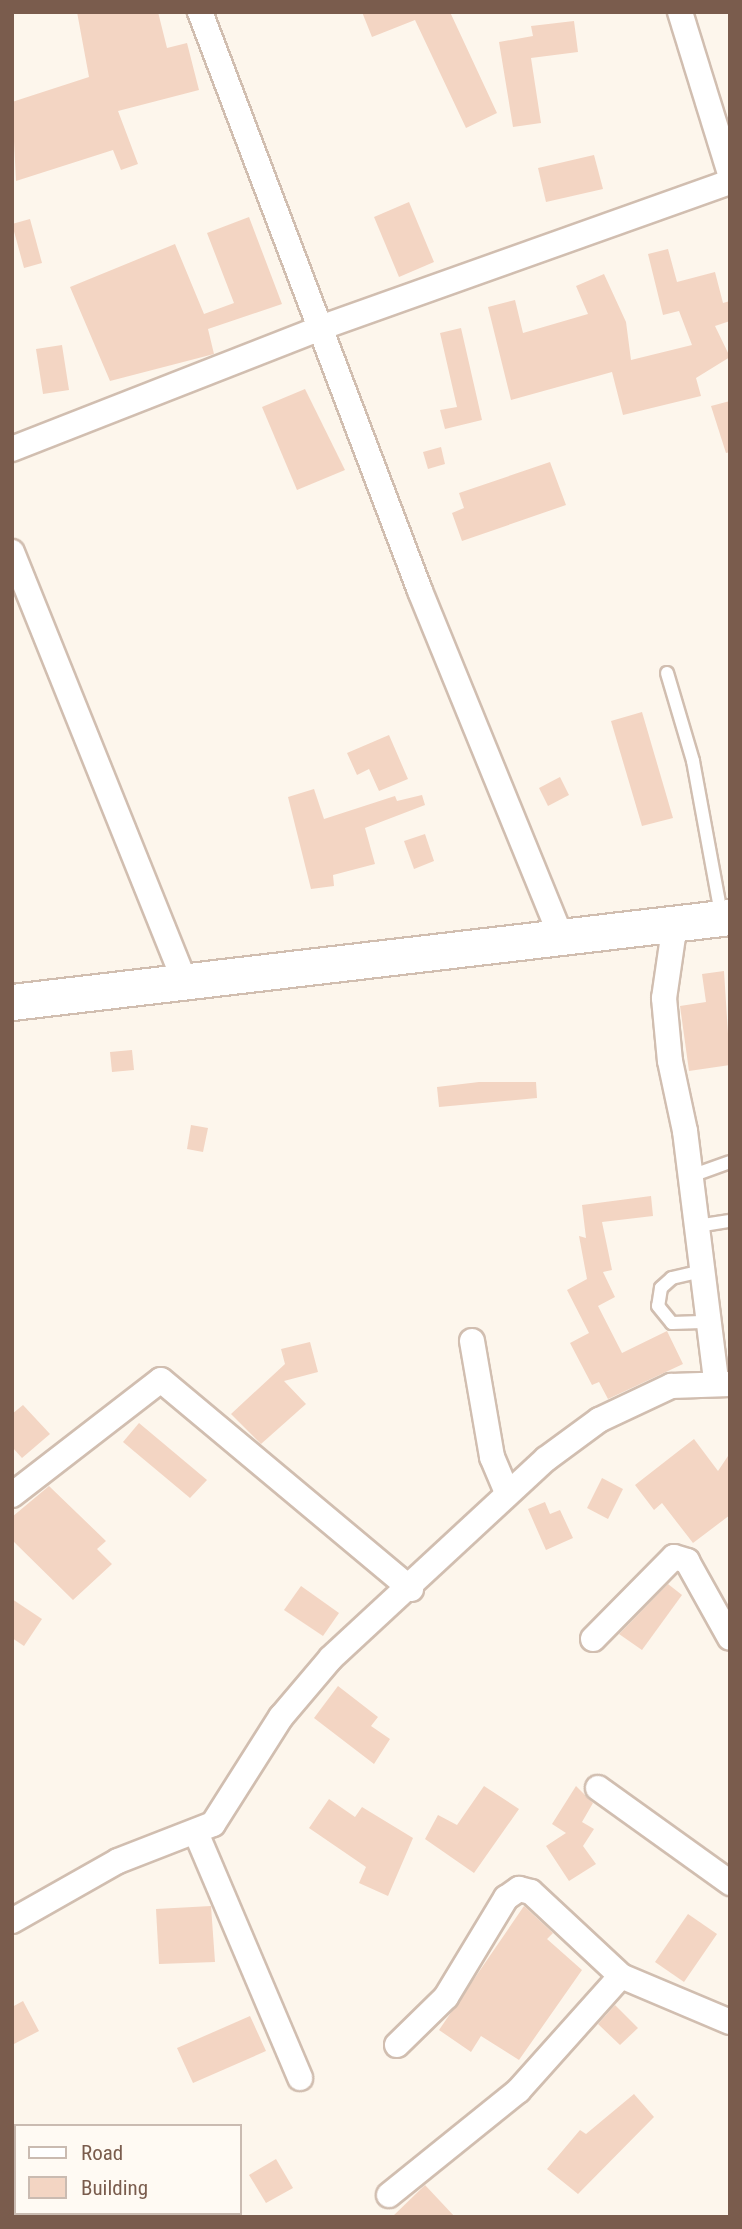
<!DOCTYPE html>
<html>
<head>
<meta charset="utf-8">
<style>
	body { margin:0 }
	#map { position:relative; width:742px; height:2229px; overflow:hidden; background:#fdf6ec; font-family:"Roboto Condensed",sans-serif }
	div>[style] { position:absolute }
	.building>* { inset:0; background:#f3d5c3 }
	.roads { filter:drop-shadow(2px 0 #d1beb0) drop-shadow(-2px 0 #d1beb0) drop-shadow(0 2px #d1beb0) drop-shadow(0 -2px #d1beb0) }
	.lane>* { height:12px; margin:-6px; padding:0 6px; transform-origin:6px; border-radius:6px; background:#fff }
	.street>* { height:24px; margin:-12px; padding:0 12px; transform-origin:12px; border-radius:12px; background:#fff }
	.secondary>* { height:35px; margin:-17.5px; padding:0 17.5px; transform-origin:17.5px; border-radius:17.5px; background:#fff }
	span { translate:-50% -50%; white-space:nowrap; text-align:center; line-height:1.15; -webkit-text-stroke:7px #fffaf3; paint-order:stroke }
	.frame { position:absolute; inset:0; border:14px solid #7a5c4d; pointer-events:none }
	.legend { position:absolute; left:14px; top:2124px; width:228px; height:91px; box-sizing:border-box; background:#fffaf3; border:2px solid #cabbb1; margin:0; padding:9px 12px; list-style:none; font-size:21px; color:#7a5c4d }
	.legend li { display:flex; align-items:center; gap:14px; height:35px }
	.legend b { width:35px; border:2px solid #cabbb1 }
</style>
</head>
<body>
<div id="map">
	<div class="building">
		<i style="clip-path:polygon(77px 12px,158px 12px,167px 48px,187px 43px,199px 90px,118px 111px,138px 164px,121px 170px,113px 150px,16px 181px,12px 102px,89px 77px)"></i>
		<i style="clip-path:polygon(362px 12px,450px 12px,497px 113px,466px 128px,415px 20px,372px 37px)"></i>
		<i style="clip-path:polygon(574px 21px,578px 52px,531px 58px,541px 123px,513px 127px,499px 42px,533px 36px,531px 26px)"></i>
		<i style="clip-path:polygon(594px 155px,603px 189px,546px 202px,538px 168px)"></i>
		<i style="clip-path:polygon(409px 202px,434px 262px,399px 277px,374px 217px)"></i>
		<i style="clip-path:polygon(249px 217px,282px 304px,208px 329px,214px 354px,110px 381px,70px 287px,175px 244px,204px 314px,234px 303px,207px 233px)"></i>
		<i style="clip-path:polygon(30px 219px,42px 263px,24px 268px,12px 224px)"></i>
		<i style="clip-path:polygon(668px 249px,677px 282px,715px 272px,723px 303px,730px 301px,730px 321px,715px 326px,730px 357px,696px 378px,701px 396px,623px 415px,612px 372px,511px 400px,488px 307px,515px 300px,523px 333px,588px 314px,576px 286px,604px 274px,626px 322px,631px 360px,692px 345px,679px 311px,663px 315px,648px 254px)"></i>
		<i style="clip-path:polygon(461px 328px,482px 420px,445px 429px,440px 410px,457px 407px,440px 333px)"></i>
		<i style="clip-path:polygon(62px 345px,69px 390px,43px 394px,36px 349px)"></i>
		<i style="clip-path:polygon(305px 389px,345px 470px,297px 490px,262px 407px)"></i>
		<i style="clip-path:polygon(730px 401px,730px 452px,726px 453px,711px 406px)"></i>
		<i style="clip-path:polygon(441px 447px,445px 464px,428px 469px,423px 452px)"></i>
		<i style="clip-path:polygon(550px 462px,566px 505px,462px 541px,452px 513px,464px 508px,459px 493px)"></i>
		<i style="clip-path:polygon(642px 712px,673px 818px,642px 826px,611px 721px)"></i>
		<i style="clip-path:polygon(389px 735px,408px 779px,379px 791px,369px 769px,357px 775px,347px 753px)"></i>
		<i style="clip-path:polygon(560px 777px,569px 795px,548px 806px,539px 788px)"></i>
		<i style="clip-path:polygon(314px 789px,324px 819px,395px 796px,397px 801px,422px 795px,425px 805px,365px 828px,375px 864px,333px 875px,334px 886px,311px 889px,288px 797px)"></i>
		<i style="clip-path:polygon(425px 834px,434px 861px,414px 869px,404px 841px)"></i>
		<i style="clip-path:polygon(724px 971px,730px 1065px,689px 1071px,680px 1006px,706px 1002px,702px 974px)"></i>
		<i style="clip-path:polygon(132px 1050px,134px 1070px,112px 1072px,110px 1052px)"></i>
		<i style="clip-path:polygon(479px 1082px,536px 1082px,537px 1098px,439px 1107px,437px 1087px)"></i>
		<i style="clip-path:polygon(191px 1125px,208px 1128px,203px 1152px,187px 1149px)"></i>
		<i style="clip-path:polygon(651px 1196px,653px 1216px,602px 1222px,612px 1270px,603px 1272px,615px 1297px,598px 1306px,622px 1353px,667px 1331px,683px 1364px,608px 1399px,599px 1382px,592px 1385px,570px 1343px,589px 1333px,567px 1290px,587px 1279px,579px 1236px,586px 1238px,582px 1205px)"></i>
		<i style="clip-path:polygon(310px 1342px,318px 1372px,284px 1381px,306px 1404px,261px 1444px,231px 1414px,285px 1364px,281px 1349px)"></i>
		<i style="clip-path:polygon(23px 1405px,50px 1434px,22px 1458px,12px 1447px,12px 1414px)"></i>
		<i style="clip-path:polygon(139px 1423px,207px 1480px,190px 1498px,123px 1442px)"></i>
		<i style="clip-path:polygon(694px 1439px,718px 1471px,730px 1453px,730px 1515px,693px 1543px,662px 1503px,654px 1510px,635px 1485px)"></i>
		<i style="clip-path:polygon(602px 1478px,623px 1489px,608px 1519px,587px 1508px)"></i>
		<i style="clip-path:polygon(49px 1486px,106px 1541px,97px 1549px,112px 1564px,73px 1600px,12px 1540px,12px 1517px)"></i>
		<i style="clip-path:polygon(545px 1502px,550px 1514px,560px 1510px,573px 1538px,546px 1550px,528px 1509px)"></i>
		<i style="clip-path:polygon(668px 1584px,682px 1595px,642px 1650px,619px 1634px)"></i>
		<i style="clip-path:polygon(301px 1586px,339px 1613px,323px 1636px,284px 1610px)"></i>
		<i style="clip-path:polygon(12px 1599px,42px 1619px,24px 1646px,12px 1638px)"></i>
		<i style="clip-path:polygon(338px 1686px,378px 1717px,371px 1726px,390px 1739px,374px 1764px,314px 1718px)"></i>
		<i style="clip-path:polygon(484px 1786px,519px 1809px,474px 1873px,425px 1839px,438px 1815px,457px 1825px)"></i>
		<i style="clip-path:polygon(576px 1786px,593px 1803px,582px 1822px,594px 1829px,583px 1846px,596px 1864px,569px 1881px,546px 1846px,566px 1833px,552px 1824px)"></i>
		<i style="clip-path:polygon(329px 1799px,355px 1817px,362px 1807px,413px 1838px,388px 1896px,359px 1883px,366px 1867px,309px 1828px)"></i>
		<i style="clip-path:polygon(211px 1906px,215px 1962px,159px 1964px,156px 1909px)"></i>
		<i style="clip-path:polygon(524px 1906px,553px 1933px,547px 1939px,582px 1970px,519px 2060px,481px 2036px,471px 2052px,439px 2030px)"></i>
		<i style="clip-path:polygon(688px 1914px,717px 1934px,684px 1982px,655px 1962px)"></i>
		<i style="clip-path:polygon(23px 2001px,39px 2031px,12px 2045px,12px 2007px)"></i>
		<i style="clip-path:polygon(615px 2005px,638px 2028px,620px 2045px,598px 2024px)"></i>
		<i style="clip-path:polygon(250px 2016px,266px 2051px,193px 2083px,177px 2048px)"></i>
		<i style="clip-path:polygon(634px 2094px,654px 2117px,578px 2194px,547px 2169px,580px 2130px,586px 2134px)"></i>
		<i style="clip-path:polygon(276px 2159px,293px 2188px,266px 2203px,249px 2175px)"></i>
		<i style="clip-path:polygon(425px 2185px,455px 2217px,392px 2217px)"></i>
	</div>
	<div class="roads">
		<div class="lane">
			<i style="left:667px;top:673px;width:92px;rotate:73.5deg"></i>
			<i style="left:693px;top:761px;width:156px;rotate:79.6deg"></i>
			<i style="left:691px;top:1176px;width:41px;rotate:-19.7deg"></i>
			<i style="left:697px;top:1226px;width:33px;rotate:-9deg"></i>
			<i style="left:702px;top:1271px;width:31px;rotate:167deg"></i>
			<i style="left:672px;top:1278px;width:15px;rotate:138deg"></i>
			<i style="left:661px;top:1288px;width:18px;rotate:99deg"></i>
			<i style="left:658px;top:1306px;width:22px;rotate:51deg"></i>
			<i style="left:672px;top:1323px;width:37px;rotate:-2deg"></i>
		</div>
		<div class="street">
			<i style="left:200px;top:12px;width:619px;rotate:69.19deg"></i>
			<i style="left:420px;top:591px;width:373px;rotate:67.8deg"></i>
			<i style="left:680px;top:12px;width:170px;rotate:72.8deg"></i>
			<i style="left:12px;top:449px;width:331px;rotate:-21.4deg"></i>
			<i style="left:320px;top:328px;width:435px;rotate:-19.6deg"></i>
			<i style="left:12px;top:552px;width:459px;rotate:68.1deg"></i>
			<i style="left:675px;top:923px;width:76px;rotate:98.3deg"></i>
			<i style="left:664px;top:998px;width:63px;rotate:84.6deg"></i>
			<i style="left:670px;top:1061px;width:72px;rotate:77.9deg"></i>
			<i style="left:685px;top:1131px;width:251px;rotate:82.9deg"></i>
			<i style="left:472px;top:1341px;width:118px;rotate:80.2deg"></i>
			<i style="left:492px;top:1457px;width:38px;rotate:67deg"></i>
			<i style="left:12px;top:1495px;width:188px;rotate:-37.7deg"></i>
			<i style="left:161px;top:1380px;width:326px;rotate:39.9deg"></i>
			<i style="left:593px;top:1639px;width:115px;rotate:-45.4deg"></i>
			<i style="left:674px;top:1557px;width:14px;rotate:17deg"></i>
			<i style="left:687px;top:1561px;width:88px;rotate:60.8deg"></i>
			<i style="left:598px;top:1788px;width:163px;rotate:35.7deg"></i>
			<i style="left:197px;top:1835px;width:264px;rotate:67deg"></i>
			<i style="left:12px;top:1921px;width:122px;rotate:-29.5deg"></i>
			<i style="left:118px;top:1861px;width:102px;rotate:-21.3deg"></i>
			<i style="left:213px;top:1824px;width:127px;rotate:-57.6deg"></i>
			<i style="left:281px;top:1717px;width:77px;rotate:-49.7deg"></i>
			<i style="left:331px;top:1658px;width:293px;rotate:-42.8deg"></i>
			<i style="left:546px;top:1459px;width:66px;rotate:-36.3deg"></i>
			<i style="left:599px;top:1420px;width:80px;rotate:-25.3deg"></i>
			<i style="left:671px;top:1386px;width:59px;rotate:-1.9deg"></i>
			<i style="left:397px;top:2045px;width:69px;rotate:-44.4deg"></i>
			<i style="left:446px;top:1997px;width:116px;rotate:-58.8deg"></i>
			<i style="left:506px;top:1898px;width:16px;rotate:-35deg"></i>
			<i style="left:519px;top:1889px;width:12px;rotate:14deg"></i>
			<i style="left:531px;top:1892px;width:123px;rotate:43deg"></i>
			<i style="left:12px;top:2152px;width:6px;rotate:51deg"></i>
			<i style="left:389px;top:2195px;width:166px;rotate:-38.9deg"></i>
			<i style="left:518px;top:2091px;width:154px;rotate:-48.2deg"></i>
			<i style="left:621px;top:1976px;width:118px;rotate:22.9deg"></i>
			<i style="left:54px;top:2213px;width:4px;rotate:63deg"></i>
		</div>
		<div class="secondary">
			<i style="left:12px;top:1002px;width:723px;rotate:-6.75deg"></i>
		</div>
	</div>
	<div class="frame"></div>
	<ul class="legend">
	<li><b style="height:9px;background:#fff"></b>Road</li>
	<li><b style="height:19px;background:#f3d5c3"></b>Building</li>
	</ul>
</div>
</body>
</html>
